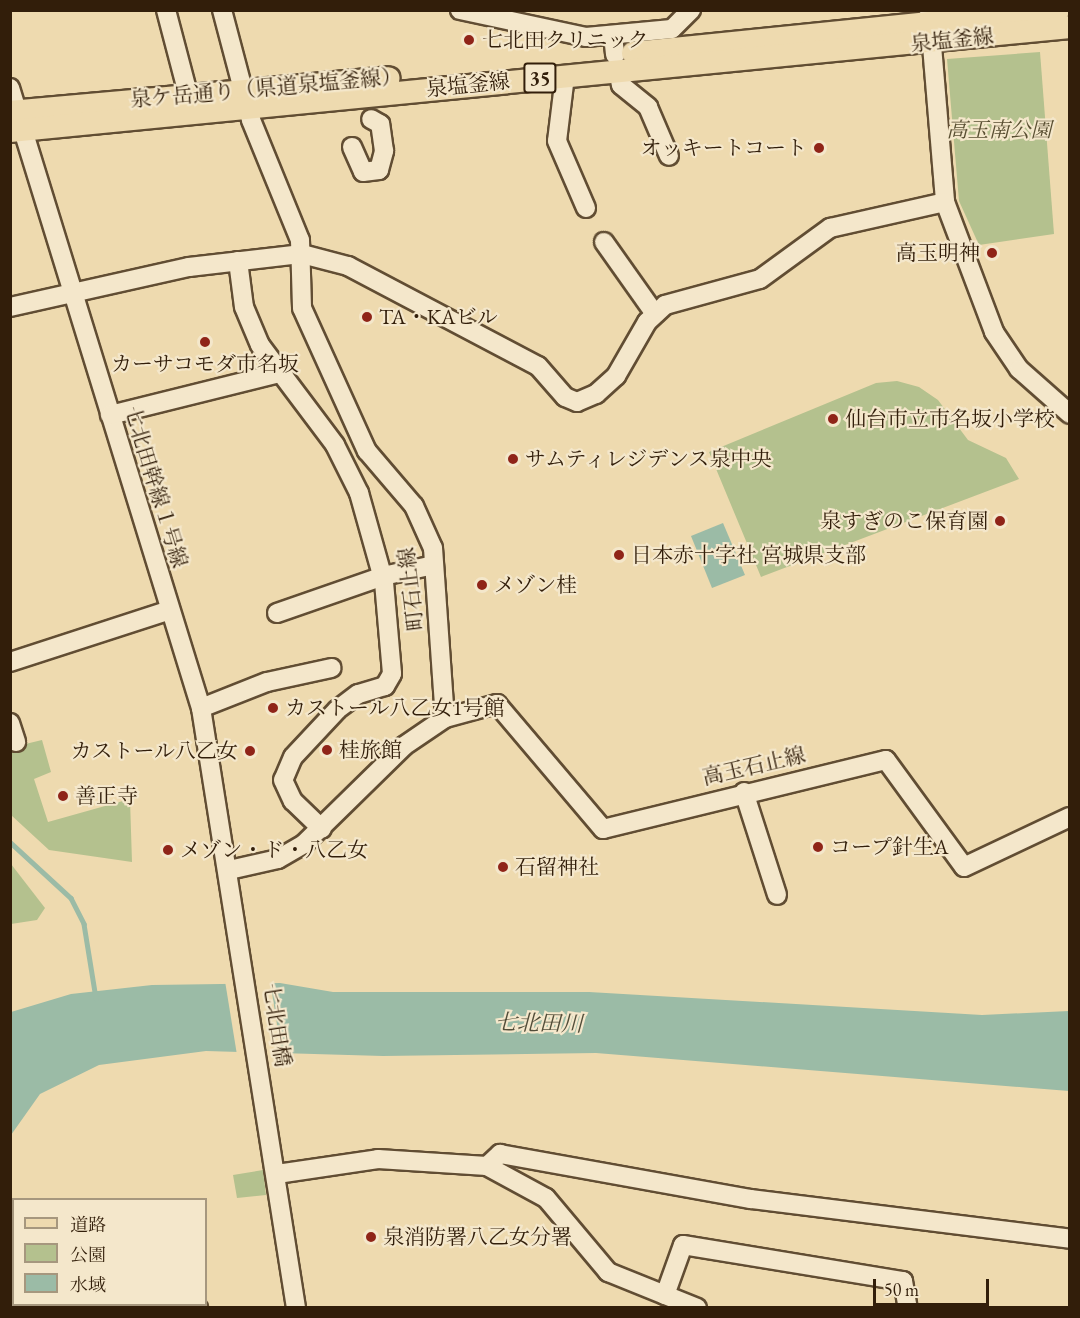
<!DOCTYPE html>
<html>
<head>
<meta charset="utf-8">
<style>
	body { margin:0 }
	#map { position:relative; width:1080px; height:1318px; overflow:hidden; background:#eedaaf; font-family:"EB Garamond","Noto Serif JP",serif }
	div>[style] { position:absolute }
	.green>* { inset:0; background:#b4c18e }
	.water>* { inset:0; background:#9bbba6 }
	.pier>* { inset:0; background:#eedaaf }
	.stream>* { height:4.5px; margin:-2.25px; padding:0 2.25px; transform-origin:2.25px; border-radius:2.25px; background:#9bbba6 }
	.roads { filter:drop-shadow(2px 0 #614d33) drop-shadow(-2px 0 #614d33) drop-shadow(0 2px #614d33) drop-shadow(0 -2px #614d33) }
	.minor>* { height:18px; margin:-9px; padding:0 9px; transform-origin:9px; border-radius:9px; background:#f4e7cb }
	.major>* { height:22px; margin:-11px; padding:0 11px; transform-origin:11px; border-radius:11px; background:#eedaaf }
	.dots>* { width:16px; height:16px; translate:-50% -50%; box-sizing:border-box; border:3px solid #f4e7cb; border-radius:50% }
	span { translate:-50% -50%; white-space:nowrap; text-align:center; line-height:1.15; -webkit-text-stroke:4.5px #f4e7cb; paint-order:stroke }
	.shield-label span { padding:2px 4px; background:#f4e7cb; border:2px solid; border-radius:4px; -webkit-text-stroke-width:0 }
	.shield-label { font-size:20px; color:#321e0a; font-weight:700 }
	.poi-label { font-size:21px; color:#321e0a }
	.left { translate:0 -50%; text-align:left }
	.right { translate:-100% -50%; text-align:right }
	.street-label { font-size:21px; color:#321e0a }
	.park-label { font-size:21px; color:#594f32; font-style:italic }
	.water-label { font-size:22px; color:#524d39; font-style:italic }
	.frame { position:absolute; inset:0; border:12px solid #321e0a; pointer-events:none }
	.legend { position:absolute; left:12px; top:1198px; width:195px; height:108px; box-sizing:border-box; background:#f4e7cb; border:2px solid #a6977e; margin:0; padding:8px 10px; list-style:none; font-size:18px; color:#321e0a }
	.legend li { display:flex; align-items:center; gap:12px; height:30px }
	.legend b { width:30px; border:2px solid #a6977e }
	.scale { position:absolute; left:873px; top:1279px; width:116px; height:27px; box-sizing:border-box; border:3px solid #321e0a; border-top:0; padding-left:8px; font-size:18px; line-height:21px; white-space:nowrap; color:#321e0a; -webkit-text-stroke:4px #f4e7cb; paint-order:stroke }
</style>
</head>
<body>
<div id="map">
	<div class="green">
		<i style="clip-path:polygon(1040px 52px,1054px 234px,979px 245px,959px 201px,947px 59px)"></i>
		<i style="clip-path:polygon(897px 381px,919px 387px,938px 400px,968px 440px,1006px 458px,1019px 479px,761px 577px,709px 452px,876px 383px)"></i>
		<i style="clip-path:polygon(42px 740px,51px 772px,34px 779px,48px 822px,130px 799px,132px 862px,49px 850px,11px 815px,10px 742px,13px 747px)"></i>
		<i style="clip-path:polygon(11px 864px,45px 908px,37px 920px,11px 924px)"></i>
		<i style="clip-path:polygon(263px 1170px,266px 1195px,237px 1198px,233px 1175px)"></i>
	</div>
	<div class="water">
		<i style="clip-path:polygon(723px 523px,745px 575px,712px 588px,691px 536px)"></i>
		<i style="clip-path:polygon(280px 983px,333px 992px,589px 992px,982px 1015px,1069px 1011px,1069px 1091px,596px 1053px,383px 1056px,206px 1051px,99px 1065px,40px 1094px,11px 1135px,11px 1012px,71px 994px,152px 985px)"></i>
	</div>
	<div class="pier">
		<i style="clip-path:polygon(270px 980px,282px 1056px,237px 1055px,225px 981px)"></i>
	</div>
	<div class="stream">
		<i style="left:10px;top:842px;width:83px;rotate:42.6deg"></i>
		<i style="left:71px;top:898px;width:29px;rotate:63deg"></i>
		<i style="left:84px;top:924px;width:75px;rotate:80.8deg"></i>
	</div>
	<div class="roads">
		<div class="minor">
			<i style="left:166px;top:10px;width:87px;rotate:75.3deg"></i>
			<i style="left:222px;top:10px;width:114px;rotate:75.2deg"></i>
			<i style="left:251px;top:120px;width:130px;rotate:67.8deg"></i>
			<i style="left:300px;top:240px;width:68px;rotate:88.3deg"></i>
			<i style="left:302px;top:308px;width:157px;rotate:65.6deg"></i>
			<i style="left:367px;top:451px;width:72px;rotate:49.5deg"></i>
			<i style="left:414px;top:506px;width:46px;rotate:65.7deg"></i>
			<i style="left:433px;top:548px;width:170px;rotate:86deg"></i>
			<i style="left:445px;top:718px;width:50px;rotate:145.7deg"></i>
			<i style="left:404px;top:746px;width:140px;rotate:135.6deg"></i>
			<i style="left:304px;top:844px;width:30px;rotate:150deg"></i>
			<i style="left:278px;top:859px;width:50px;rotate:167.3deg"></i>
			<i style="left:460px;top:10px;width:129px;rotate:12.1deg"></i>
			<i style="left:586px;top:37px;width:86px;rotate:-5.3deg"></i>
			<i style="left:672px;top:29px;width:27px;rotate:-45deg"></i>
			<i style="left:929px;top:10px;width:193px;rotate:85.2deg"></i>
			<i style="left:945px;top:202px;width:139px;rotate:69.3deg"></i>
			<i style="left:994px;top:332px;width:45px;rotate:56deg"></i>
			<i style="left:1019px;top:369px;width:68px;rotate:41.4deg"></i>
			<i style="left:613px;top:35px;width:20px;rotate:84deg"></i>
			<i style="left:618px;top:71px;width:14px;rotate:78deg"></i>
			<i style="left:621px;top:85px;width:35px;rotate:39deg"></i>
			<i style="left:648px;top:107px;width:53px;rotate:66.8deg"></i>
			<i style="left:565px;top:76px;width:65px;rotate:97deg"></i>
			<i style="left:557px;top:141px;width:73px;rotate:66.6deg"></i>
			<i style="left:10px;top:88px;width:649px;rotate:72.88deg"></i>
			<i style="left:201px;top:708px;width:607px;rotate:81deg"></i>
			<i style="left:352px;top:147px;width:27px;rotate:66deg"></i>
			<i style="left:363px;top:172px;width:16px;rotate:-7deg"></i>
			<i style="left:379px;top:170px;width:20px;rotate:-75deg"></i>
			<i style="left:384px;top:151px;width:27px;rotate:-98deg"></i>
			<i style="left:380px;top:124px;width:10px;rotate:-151deg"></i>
			<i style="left:604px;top:242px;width:88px;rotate:54.7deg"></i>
			<i style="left:238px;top:261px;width:46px;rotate:82.6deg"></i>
			<i style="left:244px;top:307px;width:41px;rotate:67.2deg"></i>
			<i style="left:260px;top:345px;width:125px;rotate:53.1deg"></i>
			<i style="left:335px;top:445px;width:54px;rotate:63.4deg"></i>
			<i style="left:359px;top:493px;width:92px;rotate:74.3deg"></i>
			<i style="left:384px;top:582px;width:92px;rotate:85deg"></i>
			<i style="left:392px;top:674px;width:14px;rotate:120deg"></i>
			<i style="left:385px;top:686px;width:28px;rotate:163deg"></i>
			<i style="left:358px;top:694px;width:26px;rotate:143deg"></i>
			<i style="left:337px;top:710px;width:64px;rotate:133.1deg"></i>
			<i style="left:293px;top:757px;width:25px;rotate:113deg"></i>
			<i style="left:283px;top:780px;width:23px;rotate:65deg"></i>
			<i style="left:293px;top:801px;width:40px;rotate:44deg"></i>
			<i style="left:10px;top:307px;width:183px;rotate:-12.6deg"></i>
			<i style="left:189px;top:267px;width:114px;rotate:-6.6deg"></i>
			<i style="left:302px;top:254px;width:48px;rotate:14.6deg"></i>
			<i style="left:348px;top:266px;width:215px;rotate:27.8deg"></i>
			<i style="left:538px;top:366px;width:41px;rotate:48.9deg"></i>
			<i style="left:565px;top:397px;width:13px;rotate:23deg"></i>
			<i style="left:577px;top:402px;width:21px;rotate:-23deg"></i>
			<i style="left:596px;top:394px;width:27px;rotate:-42deg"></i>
			<i style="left:616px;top:376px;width:62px;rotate:-60.1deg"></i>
			<i style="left:647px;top:322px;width:25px;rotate:-43deg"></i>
			<i style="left:665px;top:305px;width:98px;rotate:-15.3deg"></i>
			<i style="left:760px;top:279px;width:87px;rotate:-36.1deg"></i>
			<i style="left:830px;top:228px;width:118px;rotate:-12.7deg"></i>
			<i style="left:110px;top:415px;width:179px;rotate:-13.9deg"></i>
			<i style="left:277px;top:613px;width:112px;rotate:-19.2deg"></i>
			<i style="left:383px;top:576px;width:52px;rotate:-12.2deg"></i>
			<i style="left:10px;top:662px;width:168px;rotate:-18deg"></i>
			<i style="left:201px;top:708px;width:71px;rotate:-21.5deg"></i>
			<i style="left:267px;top:682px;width:66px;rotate:-12.3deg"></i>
			<i style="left:445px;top:718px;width:54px;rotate:-15.1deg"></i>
			<i style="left:497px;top:704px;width:164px;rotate:49.7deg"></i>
			<i style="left:603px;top:829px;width:291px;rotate:-13.7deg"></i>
			<i style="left:886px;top:760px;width:132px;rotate:53.9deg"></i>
			<i style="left:964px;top:867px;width:117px;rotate:-25.3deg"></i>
			<i style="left:10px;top:723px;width:20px;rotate:72deg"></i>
			<i style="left:744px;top:792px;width:108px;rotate:72.2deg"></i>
			<i style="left:487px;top:1166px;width:18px;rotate:-43deg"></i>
			<i style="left:500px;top:1154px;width:255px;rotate:10.2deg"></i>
			<i style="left:751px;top:1199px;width:321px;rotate:7.1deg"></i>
			<i style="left:277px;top:1174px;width:102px;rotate:-8.4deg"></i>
			<i style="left:378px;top:1159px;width:109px;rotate:3.7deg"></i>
			<i style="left:487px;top:1166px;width:67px;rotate:28.5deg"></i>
			<i style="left:546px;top:1198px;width:97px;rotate:50deg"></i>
			<i style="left:608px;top:1272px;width:96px;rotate:22deg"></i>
			<i style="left:665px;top:1295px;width:53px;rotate:-70.2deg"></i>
			<i style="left:683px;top:1245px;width:223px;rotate:9.3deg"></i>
			<i style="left:903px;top:1281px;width:27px;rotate:80deg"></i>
			<i style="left:194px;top:1304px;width:6px;rotate:45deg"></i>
			<i style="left:45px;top:1308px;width:4px;rotate:-63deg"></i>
		</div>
		<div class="major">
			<i style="left:633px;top:53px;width:428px;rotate:-5.8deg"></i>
			<i style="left:10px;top:112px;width:380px;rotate:-5.1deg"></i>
			<i style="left:10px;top:131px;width:1065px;rotate:-5.6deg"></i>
		</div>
	</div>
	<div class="dots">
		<i style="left:469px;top:40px;background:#8f2418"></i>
		<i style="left:819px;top:148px;background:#8f2418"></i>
		<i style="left:992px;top:253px;background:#8f2418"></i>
		<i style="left:367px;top:317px;background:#8f2418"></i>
		<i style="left:205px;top:342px;background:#8f2418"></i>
		<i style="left:833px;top:419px;background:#8f2418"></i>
		<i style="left:513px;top:459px;background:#8f2418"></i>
		<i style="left:1000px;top:521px;background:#8f2418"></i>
		<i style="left:619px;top:555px;background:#8f2418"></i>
		<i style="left:482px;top:585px;background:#8f2418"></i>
		<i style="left:273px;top:708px;background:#8f2418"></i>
		<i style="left:327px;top:750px;background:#8f2418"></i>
		<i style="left:250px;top:751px;background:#8f2418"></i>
		<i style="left:63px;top:796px;background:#8f2418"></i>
		<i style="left:818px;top:847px;background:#8f2418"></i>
		<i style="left:168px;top:850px;background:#8f2418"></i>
		<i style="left:503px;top:867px;background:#8f2418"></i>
		<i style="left:371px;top:1237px;background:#8f2418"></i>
	</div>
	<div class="shield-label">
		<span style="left:540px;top:78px">35</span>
	</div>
	<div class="poi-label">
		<span class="left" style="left:482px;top:40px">七北田クリニック</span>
		<span class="right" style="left:807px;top:148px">オッキートコート</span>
		<span class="right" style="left:980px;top:253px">高玉明神</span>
		<span class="left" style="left:379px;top:317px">TA・KAビル</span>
		<span style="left:205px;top:364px">カーサコモダ市名坂</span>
		<span class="left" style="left:845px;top:419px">仙台市立市名坂小学校</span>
		<span class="left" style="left:525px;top:459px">サムティレジデンス泉中央</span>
		<span class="right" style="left:988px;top:521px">泉すぎのこ保育園</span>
		<span class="left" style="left:631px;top:555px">日本赤十字社 宮城県支部</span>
		<span class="left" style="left:494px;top:585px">メゾン桂</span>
		<span class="left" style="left:285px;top:708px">カストール八乙女1号館</span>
		<span class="left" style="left:339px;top:750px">桂旅館</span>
		<span class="right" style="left:238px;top:751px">カストール八乙女</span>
		<span class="left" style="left:75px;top:796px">善正寺</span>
		<span class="left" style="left:830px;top:847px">コープ針生A</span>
		<span class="left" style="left:180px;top:850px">メゾン・ド・八乙女</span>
		<span class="left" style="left:515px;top:867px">石留神社</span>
		<span class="left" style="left:383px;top:1237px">泉消防署八乙女分署</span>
	</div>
	<div class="street-label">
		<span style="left:952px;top:40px;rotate:-6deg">泉塩釜線</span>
		<span style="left:468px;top:85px;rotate:-6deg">泉塩釜線</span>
		<span style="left:266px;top:88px;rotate:-5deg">泉ケ岳通り（県道泉塩釜線）</span>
		<span style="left:156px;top:487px;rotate:73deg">七北田幹線１号線</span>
		<span style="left:411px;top:589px;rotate:-97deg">町石止線</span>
		<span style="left:754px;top:766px;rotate:-13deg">高玉石止線</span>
		<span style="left:277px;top:1025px;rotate:81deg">七北田橋</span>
	</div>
	<div class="park-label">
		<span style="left:999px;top:130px">高玉南公園</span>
	</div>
	<div class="water-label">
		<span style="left:539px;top:1023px;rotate:1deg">七北田川</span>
	</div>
	<div class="frame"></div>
	<ul class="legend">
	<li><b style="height:8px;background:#eedaaf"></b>道路</li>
	<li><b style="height:16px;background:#b4c18e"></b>公園</li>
	<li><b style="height:16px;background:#9bbba6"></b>水域</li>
	</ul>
	<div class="scale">50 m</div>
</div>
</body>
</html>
